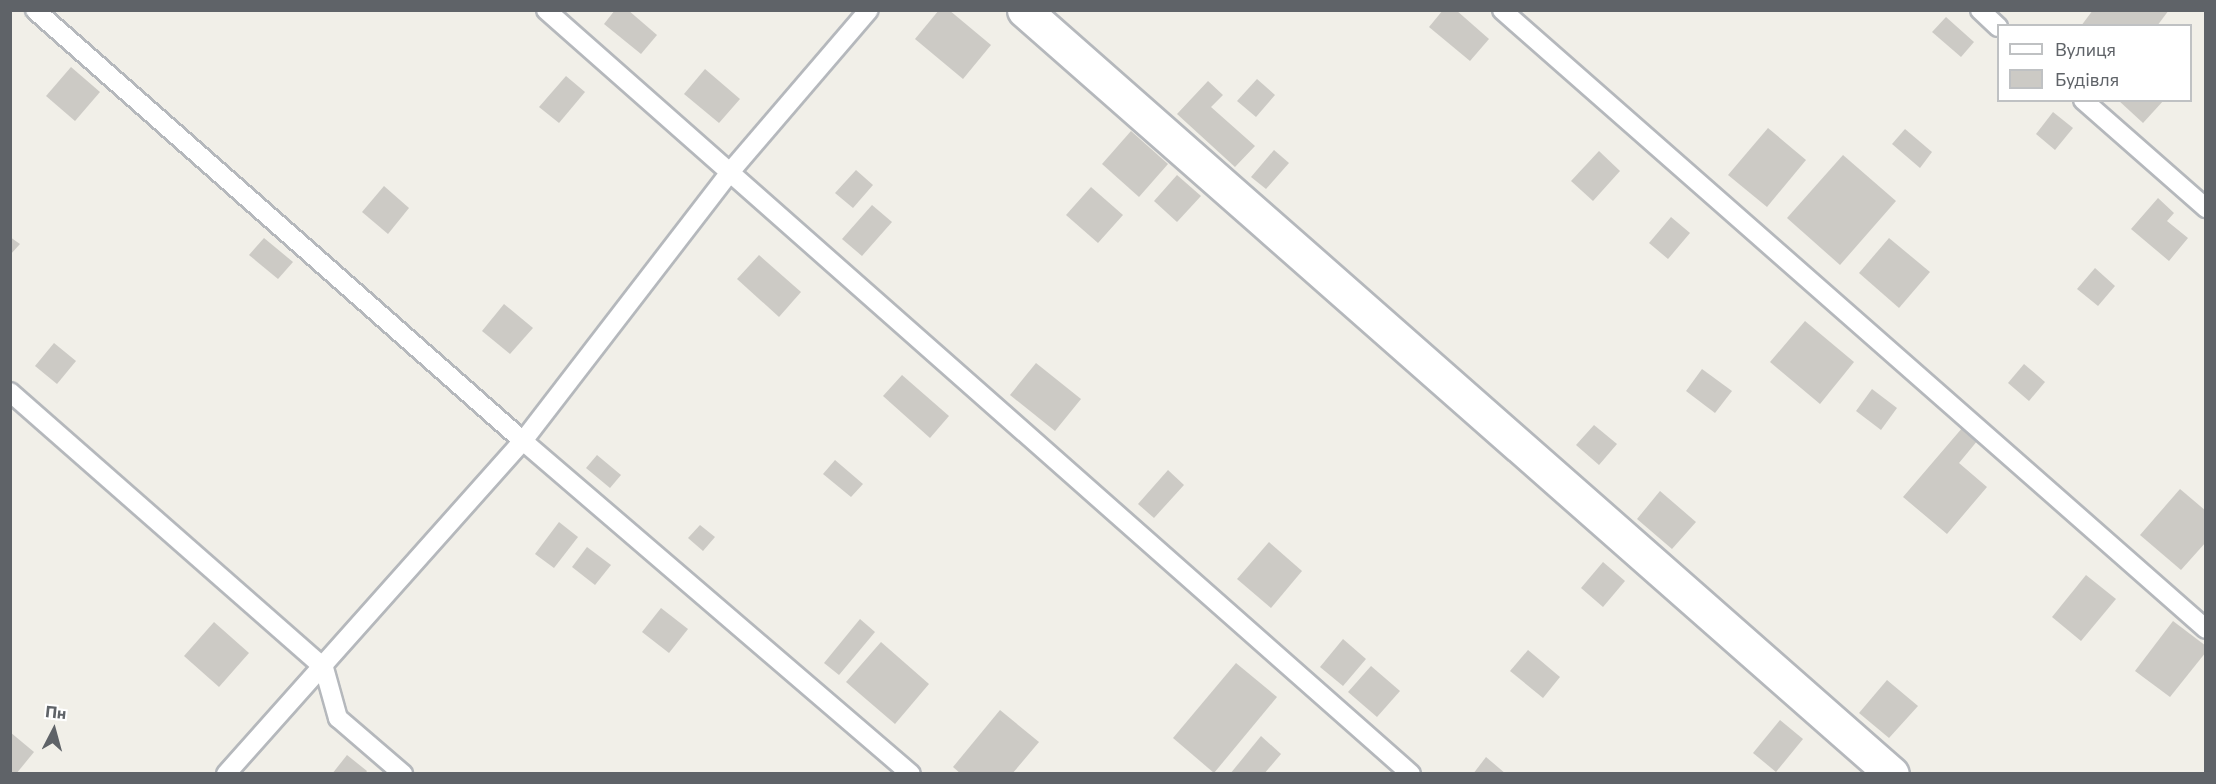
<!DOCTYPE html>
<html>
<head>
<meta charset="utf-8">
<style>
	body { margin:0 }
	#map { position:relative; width:2216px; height:784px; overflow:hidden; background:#f1efe8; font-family:Commissioner,sans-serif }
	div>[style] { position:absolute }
	.building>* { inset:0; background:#cccac5 }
	.roads { filter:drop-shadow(2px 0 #b5b8bc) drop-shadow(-2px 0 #b5b8bc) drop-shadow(0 2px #b5b8bc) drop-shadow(0 -2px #b5b8bc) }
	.service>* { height:18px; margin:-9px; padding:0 9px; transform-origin:9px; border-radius:9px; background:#fff }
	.minor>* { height:33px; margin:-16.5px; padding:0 16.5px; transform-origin:16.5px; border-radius:16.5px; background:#fff }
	span { translate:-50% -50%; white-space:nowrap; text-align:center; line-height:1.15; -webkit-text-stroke:4.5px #fff; paint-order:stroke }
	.frame { position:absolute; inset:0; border:12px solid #5f6368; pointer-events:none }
	.legend { position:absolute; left:1997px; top:24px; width:195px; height:78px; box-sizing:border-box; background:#fff; border:2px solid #bfc1c3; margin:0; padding:8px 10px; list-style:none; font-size:18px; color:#5f6368 }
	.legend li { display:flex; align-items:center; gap:12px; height:30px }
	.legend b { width:30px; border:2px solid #bfc1c3 }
	.north { position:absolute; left:24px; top:700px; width:60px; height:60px; -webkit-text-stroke:4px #fff; paint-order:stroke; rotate:6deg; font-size:16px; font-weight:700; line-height:24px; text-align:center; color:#5f6368 }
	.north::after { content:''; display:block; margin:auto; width:21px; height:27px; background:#5f6368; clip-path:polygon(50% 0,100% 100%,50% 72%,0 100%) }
</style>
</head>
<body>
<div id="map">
	<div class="building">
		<i style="clip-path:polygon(615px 10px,628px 10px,657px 35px,641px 54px,604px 24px)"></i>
		<i style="clip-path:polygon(939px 10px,949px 10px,991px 45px,963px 79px,915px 39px)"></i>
		<i style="clip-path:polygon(1443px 10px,1456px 10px,1489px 39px,1470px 61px,1429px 27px)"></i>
		<i style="clip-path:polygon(2093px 10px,2169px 10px,2157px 26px,2081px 26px)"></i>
		<i style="clip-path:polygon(1946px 17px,1974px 42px,1961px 57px,1932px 32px)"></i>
		<i style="clip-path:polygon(71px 67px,100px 92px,75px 121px,46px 96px)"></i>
		<i style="clip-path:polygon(705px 69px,740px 99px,719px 123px,684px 94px)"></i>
		<i style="clip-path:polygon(566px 76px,585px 92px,559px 123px,539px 107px)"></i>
		<i style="clip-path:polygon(1257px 79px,1275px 95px,1256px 117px,1237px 101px)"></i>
		<i style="clip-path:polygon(1208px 81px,1223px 95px,1211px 107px,1255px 146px,1235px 167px,1177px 114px)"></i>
		<i style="clip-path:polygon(2118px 100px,2164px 100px,2143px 123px)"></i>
		<i style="clip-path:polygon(2053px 112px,2073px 128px,2055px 150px,2036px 134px)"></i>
		<i style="clip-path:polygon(1768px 128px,1806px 160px,1767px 207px,1728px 175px)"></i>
		<i style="clip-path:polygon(1905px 129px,1932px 152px,1920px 168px,1892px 144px)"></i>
		<i style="clip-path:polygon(1131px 131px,1168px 164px,1139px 197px,1102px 164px)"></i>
		<i style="clip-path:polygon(1274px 150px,1289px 163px,1266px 189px,1251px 177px)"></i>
		<i style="clip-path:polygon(1599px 151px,1620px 171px,1593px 201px,1571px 181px)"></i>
		<i style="clip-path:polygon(1843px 155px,1896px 201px,1840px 265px,1787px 218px)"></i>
		<i style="clip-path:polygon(856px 170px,873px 185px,853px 208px,835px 193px)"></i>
		<i style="clip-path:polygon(1177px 175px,1201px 196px,1177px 222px,1154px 201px)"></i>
		<i style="clip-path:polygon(384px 186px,409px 208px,388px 234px,362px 212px)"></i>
		<i style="clip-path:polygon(1091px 187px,1123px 215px,1098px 243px,1066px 215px)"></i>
		<i style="clip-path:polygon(2158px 198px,2174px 213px,2167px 221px,2188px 238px,2169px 261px,2131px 229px)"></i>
		<i style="clip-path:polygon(872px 205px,892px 222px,862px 256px,842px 239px)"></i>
		<i style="clip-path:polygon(1671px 217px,1690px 233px,1668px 259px,1649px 243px)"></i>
		<i style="clip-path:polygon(10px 237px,20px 244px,10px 255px)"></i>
		<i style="clip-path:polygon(264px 238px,293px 262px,278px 279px,249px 255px)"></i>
		<i style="clip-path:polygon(1889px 238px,1930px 272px,1899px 308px,1859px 273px)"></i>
		<i style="clip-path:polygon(759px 255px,801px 292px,779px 317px,737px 279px)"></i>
		<i style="clip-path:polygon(2095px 268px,2115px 286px,2098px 306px,2077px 289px)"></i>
		<i style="clip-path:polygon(504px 304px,533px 328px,510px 354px,482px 331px)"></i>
		<i style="clip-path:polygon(1805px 321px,1854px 362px,1820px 404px,1770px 362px)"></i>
		<i style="clip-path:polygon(54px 343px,76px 361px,57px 384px,35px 366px)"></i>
		<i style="clip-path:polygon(1036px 363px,1081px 399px,1055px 431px,1010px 395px)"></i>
		<i style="clip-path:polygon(2024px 364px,2045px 382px,2029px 401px,2008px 383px)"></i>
		<i style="clip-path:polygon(1702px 369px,1732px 391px,1715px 413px,1686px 391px)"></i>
		<i style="clip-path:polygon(902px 375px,949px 416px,930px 438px,883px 396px)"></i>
		<i style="clip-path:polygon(1872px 389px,1897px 408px,1881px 430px,1856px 411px)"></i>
		<i style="clip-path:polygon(1594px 425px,1617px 444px,1599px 465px,1576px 445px)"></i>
		<i style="clip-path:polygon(1963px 427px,1978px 440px,1959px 463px,1987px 487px,1947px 534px,1903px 497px)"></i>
		<i style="clip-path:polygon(597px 455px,621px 475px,610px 488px,586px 468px)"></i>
		<i style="clip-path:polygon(835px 460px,863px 484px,851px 497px,823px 474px)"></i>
		<i style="clip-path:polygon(1168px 470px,1184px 485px,1154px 518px,1138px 504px)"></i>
		<i style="clip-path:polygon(2180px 489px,2206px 511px,2206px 542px,2181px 570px,2140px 535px)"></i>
		<i style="clip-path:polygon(1660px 491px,1696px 522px,1672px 549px,1637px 519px)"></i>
		<i style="clip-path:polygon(559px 522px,578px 537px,554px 568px,535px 554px)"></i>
		<i style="clip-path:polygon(700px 525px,715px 537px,703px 551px,688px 538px)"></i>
		<i style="clip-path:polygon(1269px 542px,1302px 571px,1271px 608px,1237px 579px)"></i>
		<i style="clip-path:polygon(587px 547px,611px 565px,595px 585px,572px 567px)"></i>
		<i style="clip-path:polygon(1603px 562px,1625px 581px,1603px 607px,1581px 588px)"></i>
		<i style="clip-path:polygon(2086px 575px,2116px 599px,2081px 641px,2052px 617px)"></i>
		<i style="clip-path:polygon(661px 608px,688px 629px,669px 653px,642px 632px)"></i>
		<i style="clip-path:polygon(860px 619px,875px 632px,839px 675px,824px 663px)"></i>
		<i style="clip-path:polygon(2173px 621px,2206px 646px,2206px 652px,2170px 697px,2135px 671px)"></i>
		<i style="clip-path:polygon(214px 622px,249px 653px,219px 687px,184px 656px)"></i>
		<i style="clip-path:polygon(1343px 639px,1366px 659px,1343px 686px,1320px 667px)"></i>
		<i style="clip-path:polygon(881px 642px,929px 684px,895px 724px,846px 682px)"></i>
		<i style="clip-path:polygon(1528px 650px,1560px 677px,1543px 698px,1510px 671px)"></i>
		<i style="clip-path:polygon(1236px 663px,1277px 697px,1214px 773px,1173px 738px)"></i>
		<i style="clip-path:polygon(1371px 666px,1400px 691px,1377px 717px,1348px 692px)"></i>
		<i style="clip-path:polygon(1887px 680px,1918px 706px,1889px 738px,1859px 713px)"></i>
		<i style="clip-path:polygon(1000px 710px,1039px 742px,1012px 774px,961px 774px,953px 767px)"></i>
		<i style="clip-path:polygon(1780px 720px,1803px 739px,1776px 772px,1753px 753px)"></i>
		<i style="clip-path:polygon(10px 732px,34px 752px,16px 774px,10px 774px)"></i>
		<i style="clip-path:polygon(1261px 736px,1281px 754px,1264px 774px,1230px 774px)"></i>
		<i style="clip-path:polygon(347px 755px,367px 771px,365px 774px,332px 774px)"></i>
		<i style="clip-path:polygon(1486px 757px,1506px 774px,1473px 774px)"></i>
	</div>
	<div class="roads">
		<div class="service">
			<i style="left:35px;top:10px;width:651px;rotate:41.45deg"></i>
			<i style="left:523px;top:441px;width:511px;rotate:40.64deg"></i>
			<i style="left:546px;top:10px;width:1154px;rotate:41.45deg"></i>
			<i style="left:1502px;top:10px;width:937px;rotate:41.32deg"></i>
			<i style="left:1980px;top:10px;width:25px;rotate:43deg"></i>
			<i style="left:2083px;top:100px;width:164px;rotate:41.3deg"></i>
			<i style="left:10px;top:392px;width:418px;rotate:41.3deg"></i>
			<i style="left:324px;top:668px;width:52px;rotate:74.4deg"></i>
			<i style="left:338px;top:718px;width:86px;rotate:40.7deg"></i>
			<i style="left:226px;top:774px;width:446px;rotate:-48.3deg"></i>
			<i style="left:523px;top:441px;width:339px;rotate:-52.4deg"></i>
			<i style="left:730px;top:172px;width:213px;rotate:-49.4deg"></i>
		</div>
		<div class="minor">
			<i style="left:1024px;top:10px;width:1156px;rotate:41.35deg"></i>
		</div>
	</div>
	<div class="frame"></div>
	<ul class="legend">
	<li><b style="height:8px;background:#fff"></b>Вулиця</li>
	<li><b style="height:16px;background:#cccac5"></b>Будівля</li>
	</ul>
	<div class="north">Пн</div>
</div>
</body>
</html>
